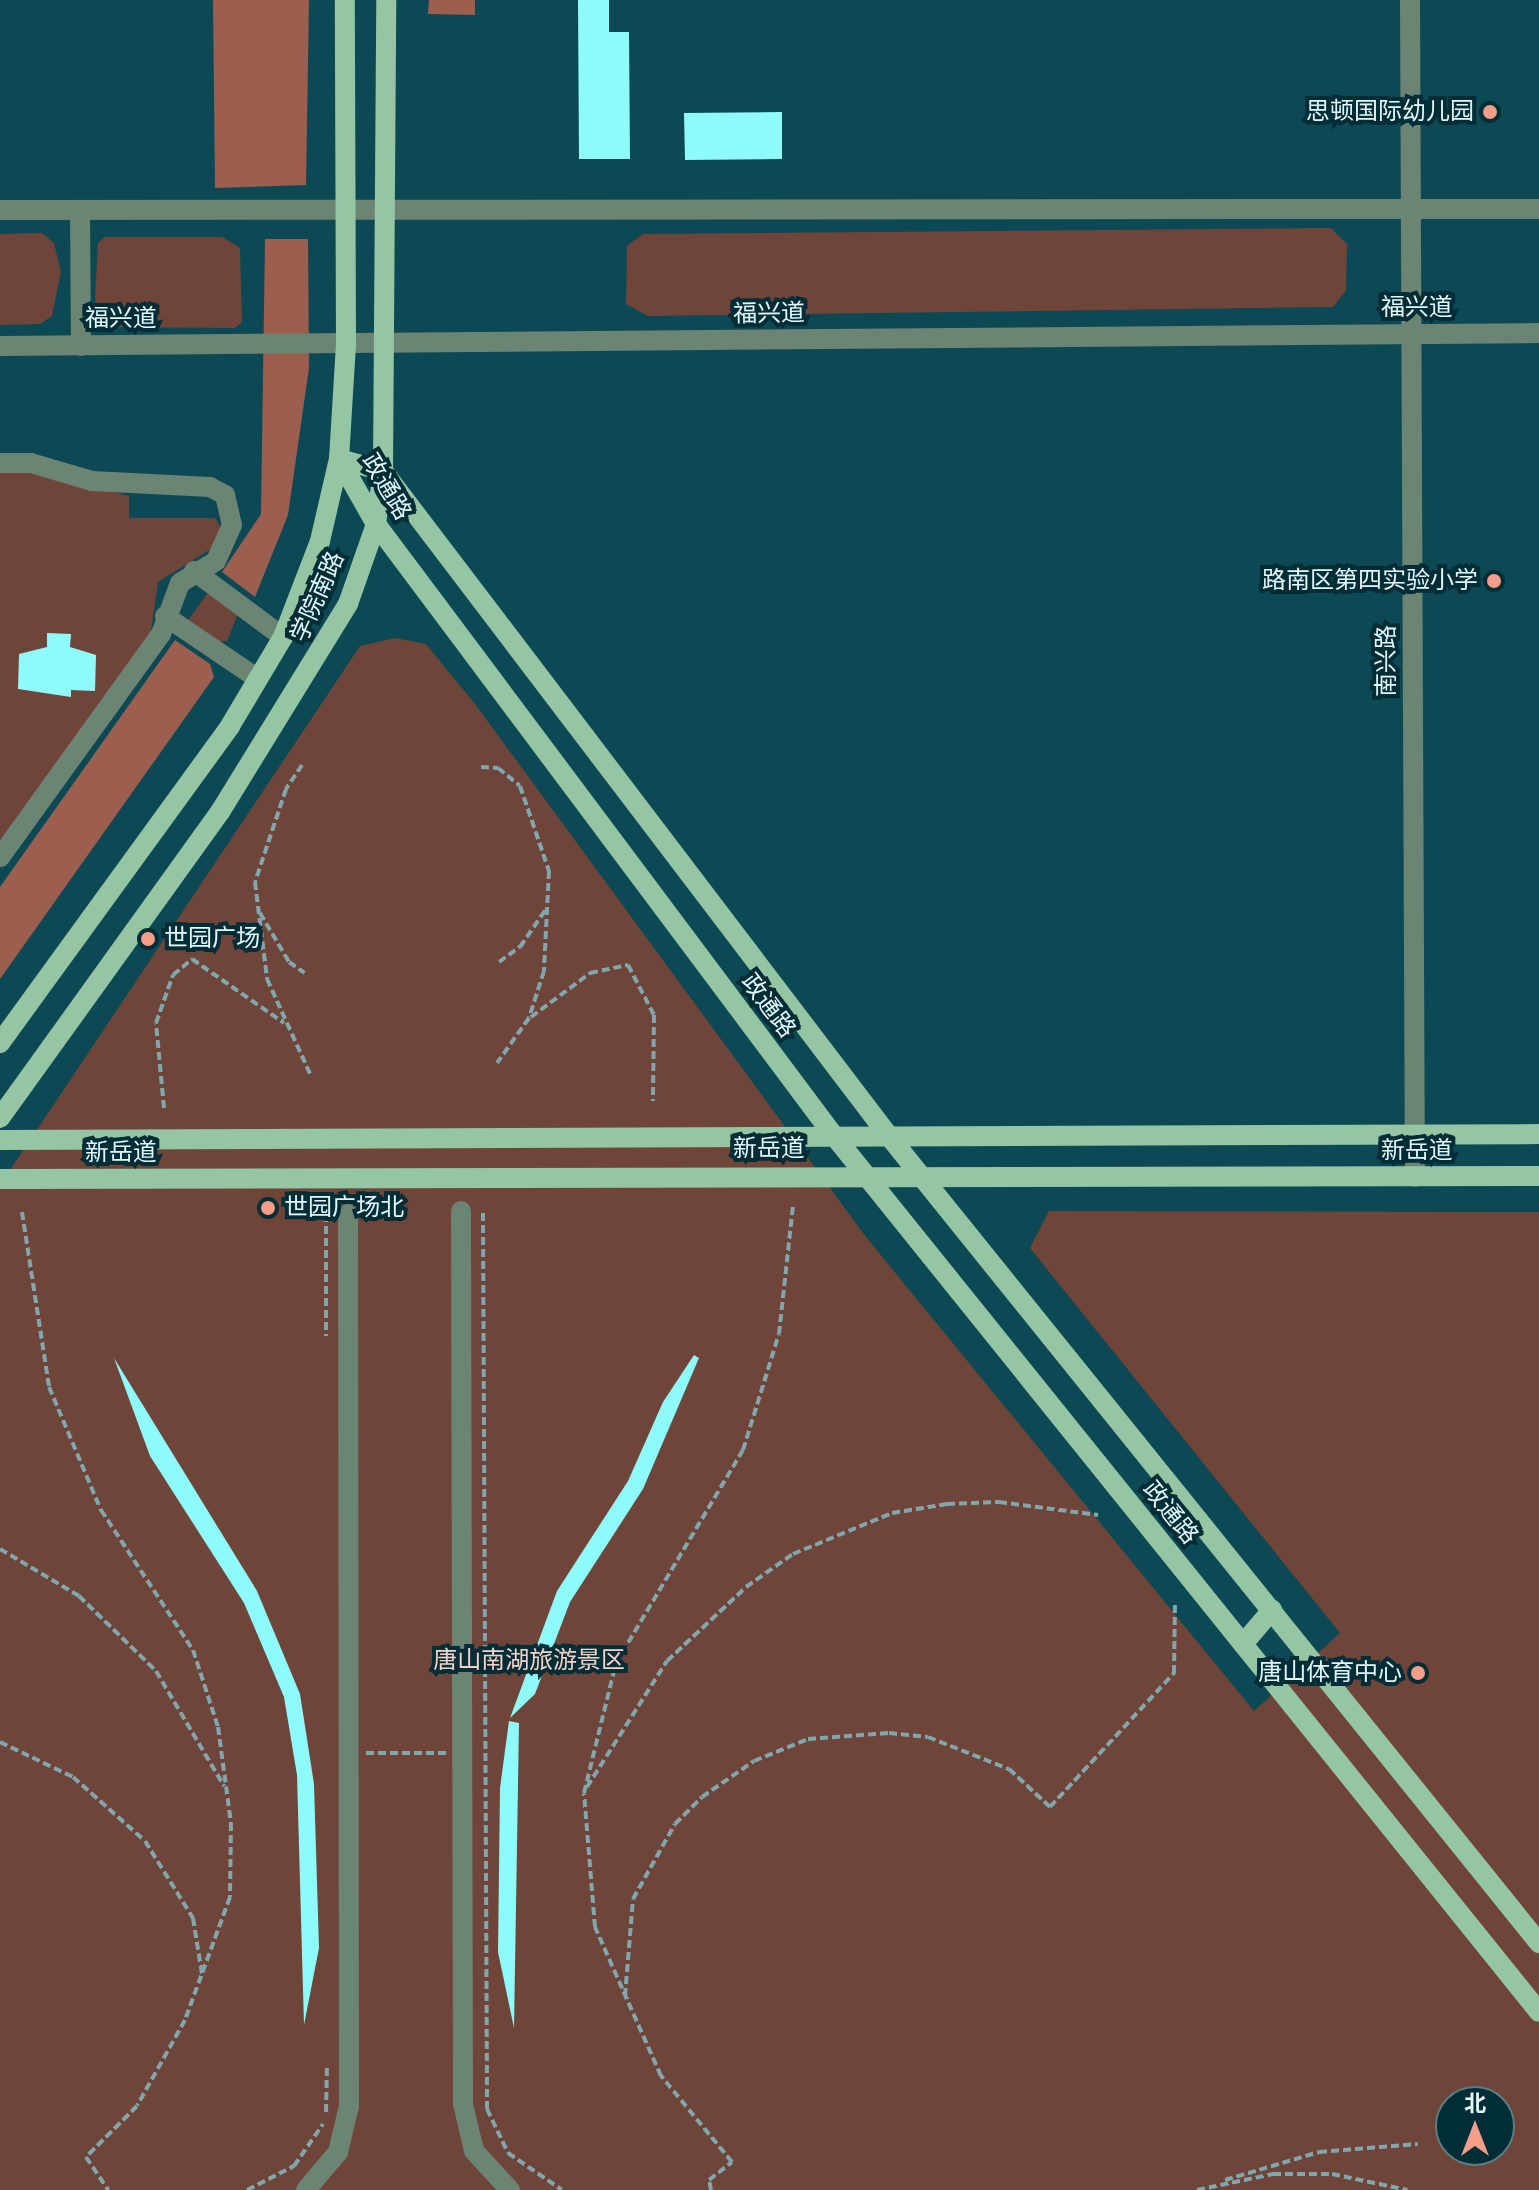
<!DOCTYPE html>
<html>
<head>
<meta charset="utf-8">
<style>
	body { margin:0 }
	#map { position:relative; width:1539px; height:2190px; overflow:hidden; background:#0d4954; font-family:Rubik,"Noto Sans SC",sans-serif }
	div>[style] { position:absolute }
	.green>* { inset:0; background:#6f4439 }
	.forest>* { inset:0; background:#9b5e4f }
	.building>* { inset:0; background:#8efbfa }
	.path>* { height:4px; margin-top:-2px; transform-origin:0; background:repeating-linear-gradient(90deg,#81a7ae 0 8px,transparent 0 12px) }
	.minor>* { height:20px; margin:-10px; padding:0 10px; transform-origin:10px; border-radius:10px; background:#6c8473 }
	.major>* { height:20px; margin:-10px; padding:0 10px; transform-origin:10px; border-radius:10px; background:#95c6a4 }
	.dots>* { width:22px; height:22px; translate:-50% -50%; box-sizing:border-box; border:4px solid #002d36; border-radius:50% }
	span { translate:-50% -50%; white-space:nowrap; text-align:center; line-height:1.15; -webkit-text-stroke:8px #002d36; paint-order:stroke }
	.poi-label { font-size:24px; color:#e4f7fb }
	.right { translate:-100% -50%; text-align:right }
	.left { translate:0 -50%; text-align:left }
	.street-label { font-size:24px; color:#e4f7fb }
	.park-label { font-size:24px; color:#f8d1c7 }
	.north { position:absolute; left:1435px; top:2086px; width:80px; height:80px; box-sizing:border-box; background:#002d36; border:2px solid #5b7e85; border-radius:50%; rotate:0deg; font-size:22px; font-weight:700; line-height:32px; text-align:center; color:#e4f7fb }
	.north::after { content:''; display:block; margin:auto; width:28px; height:36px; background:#f49e89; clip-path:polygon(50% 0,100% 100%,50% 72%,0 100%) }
</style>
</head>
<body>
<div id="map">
	<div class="green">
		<i style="clip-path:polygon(1331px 228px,1347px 244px,1346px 290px,1333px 307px,648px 316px,626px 304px,627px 246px,643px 234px)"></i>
		<i style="clip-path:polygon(42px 233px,54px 243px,61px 272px,52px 316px,40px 324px,0 325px,0 234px)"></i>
		<i style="clip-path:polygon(105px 237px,222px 237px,240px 248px,242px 322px,235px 328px,108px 327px,98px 320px,95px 297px,98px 243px)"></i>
		<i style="clip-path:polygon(0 472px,41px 472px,129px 496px,129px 518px,215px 518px,223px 531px,214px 547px,158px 582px,150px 639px,0 843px)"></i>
		<i style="clip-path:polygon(209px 591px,238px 614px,227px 641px,216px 642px,187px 622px)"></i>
		<i style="clip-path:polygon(evenodd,395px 638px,426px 644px,475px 704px,866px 1237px,1254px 1711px,1340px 1633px,1030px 1248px,1049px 1211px,1539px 1212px,1539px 2190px,0 2190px,0 1185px,360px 646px,395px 638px,1451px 2102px,1499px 2102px,1499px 2150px,1451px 2150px,1451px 2102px)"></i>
	</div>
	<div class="forest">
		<i style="clip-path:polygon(213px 0,309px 0,306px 185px,215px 188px)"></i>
		<i style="clip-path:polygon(429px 0,475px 0,475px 15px,428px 14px)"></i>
		<i style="clip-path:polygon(265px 239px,308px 239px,309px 368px,288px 515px,255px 597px,222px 572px,261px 514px)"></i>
		<i style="clip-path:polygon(175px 640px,210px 664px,214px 677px,0 979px,0 887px)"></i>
	</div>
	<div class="building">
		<i style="clip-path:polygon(578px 0,609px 0,609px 32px,629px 32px,630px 159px,579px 159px)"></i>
		<i style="clip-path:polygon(782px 112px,782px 159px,685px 160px,684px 113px)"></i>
		<i style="clip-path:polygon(47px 633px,71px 634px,70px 647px,96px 655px,95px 691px,71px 690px,71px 697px,18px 689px,19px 654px,47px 647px)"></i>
		<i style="clip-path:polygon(694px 1355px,699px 1358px,643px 1489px,570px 1602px,535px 1694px,510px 1718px,557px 1591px,628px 1481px,663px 1402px)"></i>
		<i style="clip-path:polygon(114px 1358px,257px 1591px,300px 1694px,314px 1784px,319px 1948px,304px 2025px,297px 1775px,284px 1697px,244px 1603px,150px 1456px)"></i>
		<i style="clip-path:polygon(509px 1721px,519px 1723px,514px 2028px,498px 1952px,500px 1788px)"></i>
	</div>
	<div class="path">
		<i style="left:302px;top:765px;width:29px;rotate:124deg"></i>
		<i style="left:286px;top:789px;width:98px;rotate:108.4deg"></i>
		<i style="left:255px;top:882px;width:98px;rotate:82.9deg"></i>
		<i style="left:267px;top:979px;width:107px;rotate:65.6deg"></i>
		<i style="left:481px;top:767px;width:17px;rotate:3deg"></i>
		<i style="left:498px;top:768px;width:28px;rotate:39deg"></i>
		<i style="left:520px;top:786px;width:90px;rotate:71.2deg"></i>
		<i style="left:549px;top:871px;width:100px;rotate:92.9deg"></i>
		<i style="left:544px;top:971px;width:49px;rotate:107.7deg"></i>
		<i style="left:529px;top:1018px;width:55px;rotate:125.4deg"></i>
		<i style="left:260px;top:913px;width:57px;rotate:59.4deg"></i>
		<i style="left:289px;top:962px;width:19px;rotate:35deg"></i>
		<i style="left:499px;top:962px;width:26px;rotate:-36deg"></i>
		<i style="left:520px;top:947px;width:46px;rotate:-55.6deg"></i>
		<i style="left:531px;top:1017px;width:74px;rotate:-36.7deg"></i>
		<i style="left:590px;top:973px;width:39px;rotate:-12deg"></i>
		<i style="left:628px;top:965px;width:56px;rotate:62.5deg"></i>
		<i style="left:654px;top:1015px;width:86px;rotate:90.7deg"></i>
		<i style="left:164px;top:1108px;width:85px;rotate:-95.4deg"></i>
		<i style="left:156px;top:1023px;width:51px;rotate:-70.5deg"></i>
		<i style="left:173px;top:975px;width:25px;rotate:-40deg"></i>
		<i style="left:192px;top:959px;width:112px;rotate:34.8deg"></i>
		<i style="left:22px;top:1212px;width:177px;rotate:81.2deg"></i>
		<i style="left:49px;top:1387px;width:134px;rotate:67.1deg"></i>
		<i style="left:101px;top:1510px;width:168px;rotate:56.7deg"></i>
		<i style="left:193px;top:1650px;width:81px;rotate:72deg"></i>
		<i style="left:218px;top:1727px;width:97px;rotate:82.3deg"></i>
		<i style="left:231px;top:1823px;width:74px;rotate:90.8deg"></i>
		<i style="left:230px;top:1897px;width:131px;rotate:110.1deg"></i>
		<i style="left:185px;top:2020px;width:98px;rotate:119.2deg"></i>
		<i style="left:137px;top:2106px;width:72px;rotate:135deg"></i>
		<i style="left:86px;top:2157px;width:40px;rotate:56deg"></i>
		<i style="left:483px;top:1213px;width:896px;rotate:89.74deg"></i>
		<i style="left:487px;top:2109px;width:49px;rotate:64.5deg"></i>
		<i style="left:508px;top:2153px;width:65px;rotate:34.4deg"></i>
		<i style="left:326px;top:1214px;width:122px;rotate:90deg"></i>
		<i style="left:0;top:1549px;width:92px;rotate:30.7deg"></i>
		<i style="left:79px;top:1596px;width:107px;rotate:44.2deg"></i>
		<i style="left:156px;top:1671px;width:134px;rotate:59.4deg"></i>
		<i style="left:0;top:1742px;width:81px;rotate:25.6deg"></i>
		<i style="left:73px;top:1777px;width:96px;rotate:41.6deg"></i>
		<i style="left:145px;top:1841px;width:91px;rotate:58.1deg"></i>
		<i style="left:193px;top:1918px;width:57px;rotate:80.9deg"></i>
		<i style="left:366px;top:1753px;width:80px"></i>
		<i style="left:587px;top:1787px;width:149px;rotate:-57.6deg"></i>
		<i style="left:667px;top:1661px;width:108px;rotate:-43.1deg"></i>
		<i style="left:746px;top:1587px;width:57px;rotate:-35.1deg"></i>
		<i style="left:793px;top:1554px;width:107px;rotate:-22.5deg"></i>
		<i style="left:892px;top:1513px;width:56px;rotate:-9.3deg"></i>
		<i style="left:947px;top:1504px;width:52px;rotate:-2.2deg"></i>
		<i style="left:999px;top:1502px;width:100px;rotate:7.5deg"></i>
		<i style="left:625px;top:1996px;width:97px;rotate:-85.3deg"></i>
		<i style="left:633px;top:1899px;width:86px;rotate:-60.8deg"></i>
		<i style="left:675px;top:1824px;width:38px;rotate:-45deg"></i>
		<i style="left:702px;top:1797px;width:63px;rotate:-34.7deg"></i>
		<i style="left:754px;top:1761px;width:58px;rotate:-22.2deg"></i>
		<i style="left:808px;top:1739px;width:81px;rotate:-4.2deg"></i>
		<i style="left:889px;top:1733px;width:39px;rotate:6deg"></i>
		<i style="left:928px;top:1737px;width:87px;rotate:21.6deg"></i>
		<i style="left:1009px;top:1769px;width:56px;rotate:42.8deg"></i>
		<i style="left:1050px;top:1807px;width:183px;rotate:-47.2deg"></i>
		<i style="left:1174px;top:1673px;width:69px;rotate:-89.2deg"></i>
		<i style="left:326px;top:2112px;width:48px;rotate:-88.8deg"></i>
		<i style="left:1225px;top:2180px;width:98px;rotate:-16.6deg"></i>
		<i style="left:1319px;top:2152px;width:99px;rotate:-4.6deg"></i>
		<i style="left:247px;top:2190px;width:53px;rotate:-27.1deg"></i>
		<i style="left:294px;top:2166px;width:51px;rotate:-55.4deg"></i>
		<i style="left:711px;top:2190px;width:10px;rotate:-101deg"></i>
		<i style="left:709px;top:2180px;width:29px;rotate:-38deg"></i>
		<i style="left:732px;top:2162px;width:112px;rotate:-129.5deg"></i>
		<i style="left:661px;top:2076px;width:163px;rotate:-113.9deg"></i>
		<i style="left:595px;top:1927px;width:134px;rotate:-94.7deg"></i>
		<i style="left:584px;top:1793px;width:134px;rotate:-76.2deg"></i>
		<i style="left:616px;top:1663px;width:248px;rotate:-59.2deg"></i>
		<i style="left:743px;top:1450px;width:121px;rotate:-72.8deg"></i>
		<i style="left:779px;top:1334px;width:130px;rotate:-83.8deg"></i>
		<i style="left:1197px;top:2190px;width:78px;rotate:-11.9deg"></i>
		<i style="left:1273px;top:2174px;width:59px"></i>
		<i style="left:1332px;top:2174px;width:77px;rotate:12deg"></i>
	</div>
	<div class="minor">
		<i style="left:1410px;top:0;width:1177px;rotate:89.76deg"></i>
		<i style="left:0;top:210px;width:1539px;rotate:-0.04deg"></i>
		<i style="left:80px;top:210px;width:136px;rotate:89.6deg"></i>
		<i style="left:0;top:346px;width:1539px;rotate:-0.48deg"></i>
		<i style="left:0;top:463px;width:31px"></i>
		<i style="left:31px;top:463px;width:64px;rotate:16.4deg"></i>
		<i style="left:92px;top:481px;width:118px;rotate:2.9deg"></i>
		<i style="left:210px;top:487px;width:17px;rotate:28deg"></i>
		<i style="left:225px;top:495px;width:31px;rotate:77deg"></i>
		<i style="left:232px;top:525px;width:39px;rotate:114deg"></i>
		<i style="left:216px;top:561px;width:42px;rotate:148.6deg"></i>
		<i style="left:180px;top:583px;width:54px;rotate:110.4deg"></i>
		<i style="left:161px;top:634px;width:275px;rotate:125.8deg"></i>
		<i style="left:194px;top:571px;width:111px;rotate:36.6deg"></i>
		<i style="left:165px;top:616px;width:112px;rotate:34.1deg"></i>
		<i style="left:461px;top:1211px;width:893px;rotate:89.87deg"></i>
		<i style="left:463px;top:2104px;width:48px;rotate:76.8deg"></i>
		<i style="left:474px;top:2151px;width:53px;rotate:47.3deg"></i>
		<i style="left:306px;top:2190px;width:50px;rotate:-49.9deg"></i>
		<i style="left:338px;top:2152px;width:47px;rotate:-76.6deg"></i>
		<i style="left:349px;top:2106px;width:892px;rotate:-90.06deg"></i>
	</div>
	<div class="major">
		<i style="left:339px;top:459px;width:75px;rotate:60.4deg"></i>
		<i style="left:376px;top:524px;width:759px;rotate:53.19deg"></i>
		<i style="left:831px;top:1132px;width:1129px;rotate:51.18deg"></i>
		<i style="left:339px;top:459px;width:46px;rotate:15.3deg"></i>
		<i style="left:383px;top:471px;width:834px;rotate:52.75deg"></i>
		<i style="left:888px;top:1135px;width:1038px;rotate:51.14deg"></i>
		<i style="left:0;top:1043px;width:392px;rotate:-54deg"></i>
		<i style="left:230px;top:726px;width:104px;rotate:-59.2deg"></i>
		<i style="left:283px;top:637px;width:103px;rotate:-68.9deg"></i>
		<i style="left:320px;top:541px;width:84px;rotate:-77deg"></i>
		<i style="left:339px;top:459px;width:116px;rotate:-86.5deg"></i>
		<i style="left:346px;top:343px;width:343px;rotate:-90.2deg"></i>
		<i style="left:0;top:1118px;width:377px;rotate:-54.3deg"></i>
		<i style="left:220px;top:812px;width:244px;rotate:-58.4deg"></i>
		<i style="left:348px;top:604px;width:85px;rotate:-70.7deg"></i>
		<i style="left:376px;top:524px;width:53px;rotate:-82.5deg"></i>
		<i style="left:383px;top:471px;width:471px;rotate:-89.6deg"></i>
		<i style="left:0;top:1140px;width:1539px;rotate:-0.22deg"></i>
		<i style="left:0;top:1179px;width:1539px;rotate:-0.11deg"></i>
		<i style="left:1243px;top:1644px;width:45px;rotate:-49.5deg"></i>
	</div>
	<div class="dots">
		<i style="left:1490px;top:112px;background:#f49e89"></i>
		<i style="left:1494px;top:581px;background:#f49e89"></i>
		<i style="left:148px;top:939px;background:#f49e89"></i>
		<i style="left:268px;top:1208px;background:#f49e89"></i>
		<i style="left:1418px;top:1673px;background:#f49e89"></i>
	</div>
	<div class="poi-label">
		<span class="right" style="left:1474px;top:112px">思顿国际幼儿园</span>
		<span class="right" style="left:1478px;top:581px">路南区第四实验小学</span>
		<span class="left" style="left:164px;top:939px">世园广场</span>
		<span class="left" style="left:284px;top:1208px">世园广场北</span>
		<span class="right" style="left:1402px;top:1673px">唐山体育中心</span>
	</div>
	<div class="street-label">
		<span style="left:1417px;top:308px">福兴道</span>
		<span style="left:769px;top:314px;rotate:-1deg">福兴道</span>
		<span style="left:121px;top:319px">福兴道</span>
		<span style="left:386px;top:487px;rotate:59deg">政通路</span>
		<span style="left:318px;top:597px;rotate:-66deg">学院南路</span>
		<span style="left:1387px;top:661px;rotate:-90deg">南兴路</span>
		<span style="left:768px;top:1006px;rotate:53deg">政通路</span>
		<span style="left:769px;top:1149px">新岳道</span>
		<span style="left:1417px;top:1151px">新岳道</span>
		<span style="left:121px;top:1153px">新岳道</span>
		<span style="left:1170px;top:1513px;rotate:51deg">政通路</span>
	</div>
	<div class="park-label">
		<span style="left:529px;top:1661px">唐山南湖旅游景区</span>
	</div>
	<div class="north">北</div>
</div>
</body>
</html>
